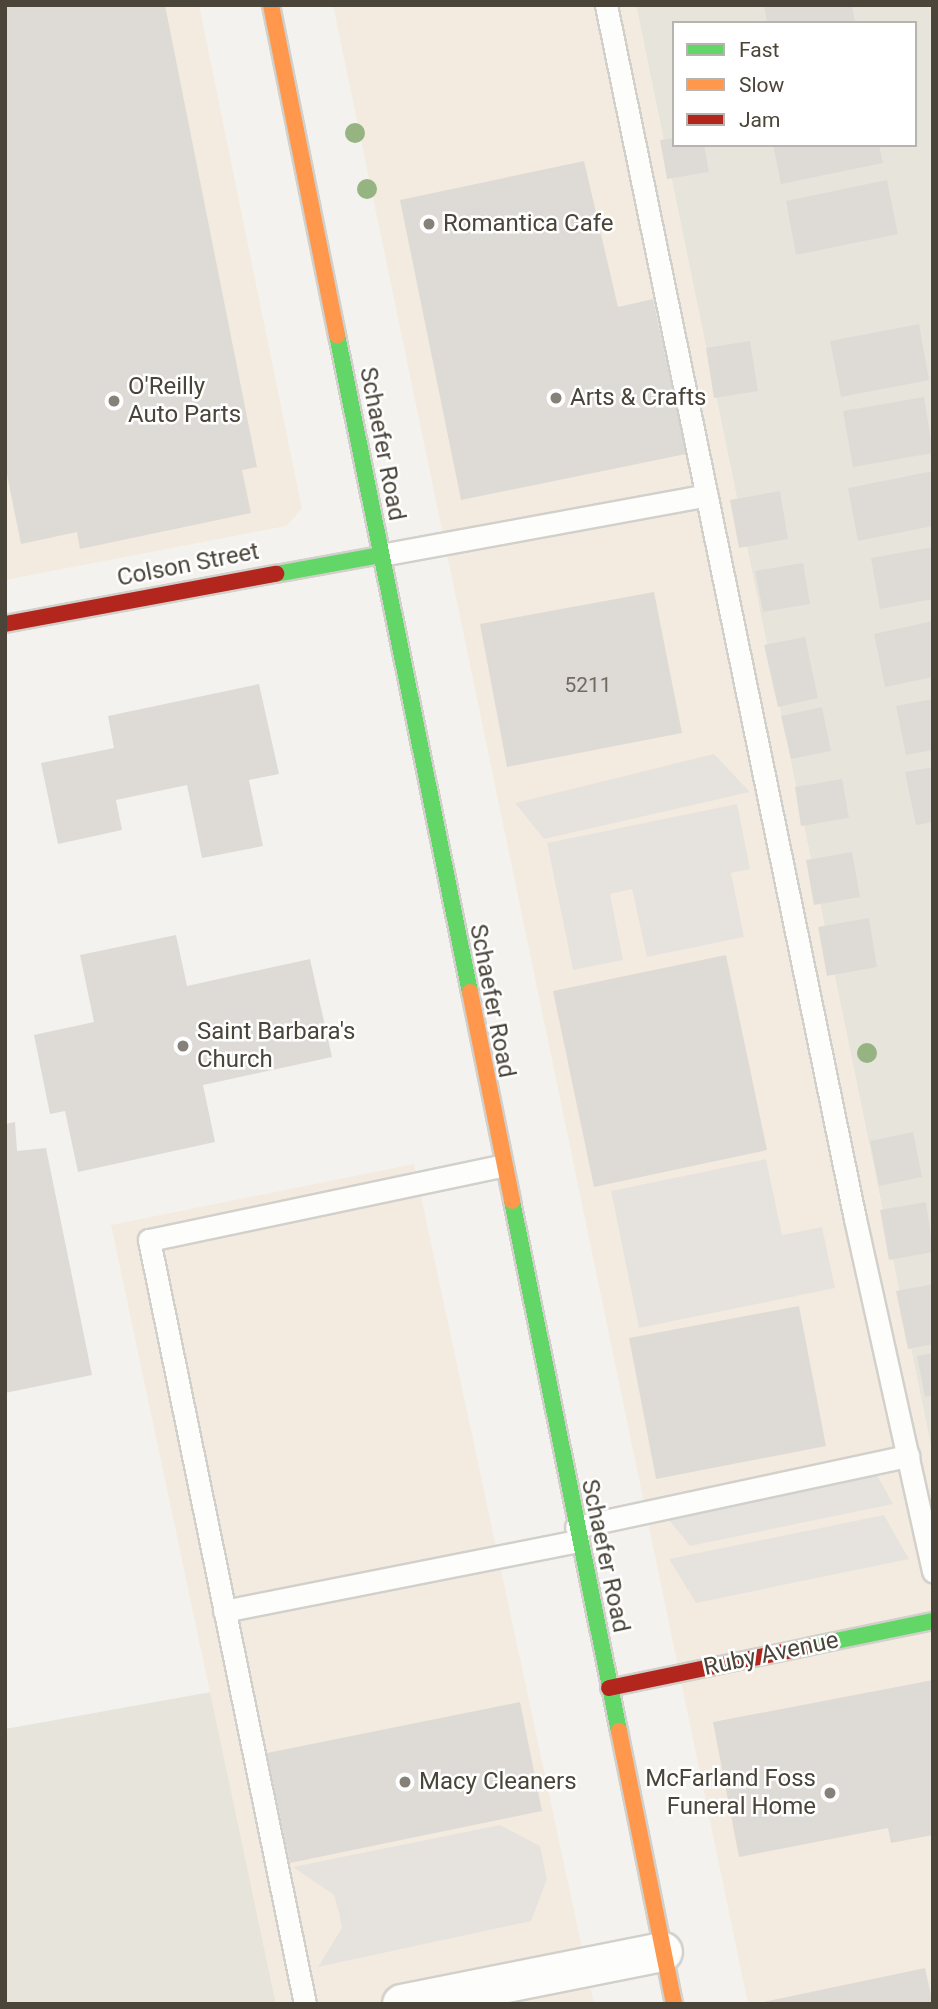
<!DOCTYPE html>
<html>
<head>
<meta charset="utf-8">
<style>
	body { margin:0 }
	#map { position:relative; width:938px; height:2009px; overflow:hidden; background:#f4f2ee; font-family:Roboto,sans-serif }
	div>[style] { position:absolute }
	.residential>* { inset:0; background:#e7e4dc }
	.commercial>* { inset:0; background:#f3ebdf }
	.parking>* { inset:0; background:#e6e3df }
	.building>* { inset:0; background:#dedbd6 }
	.roads { filter:drop-shadow(2px 0 #d2d0cb) drop-shadow(-2px 0 #d2d0cb) drop-shadow(0 2px #d2d0cb) drop-shadow(0 -2px #d2d0cb) }
	.lane>* { height:21px; margin:-10.5px; padding:0 10.5px; transform-origin:10.5px; border-radius:10.5px; background:#fdfdfc }
	.street>* { height:38px; margin:-19px; padding:0 19px; transform-origin:19px; border-radius:19px; background:#fdfdfc }
	.fast>* { height:16px; margin:-8px; padding:0 8px; transform-origin:8px; border-radius:8px; background:#63d668 }
	.slow>* { height:16px; margin:-8px; padding:0 8px; transform-origin:8px; border-radius:8px; background:#ff974d }
	.jam>* { height:16px; margin:-8px; padding:0 8px; transform-origin:8px; border-radius:8px; background:#b3261e }
	.trees>* { width:20px; height:20px; margin:-10px; border-radius:50%; background:#96b382 }
	.dots>* { width:19px; height:19px; translate:-50% -50%; box-sizing:border-box; border:4px solid #fff; border-radius:50% }
	span { translate:-50% -50%; white-space:nowrap; text-align:center; line-height:1.15; -webkit-text-stroke:5px #fff; paint-order:stroke }
	.number-label { font-size:21px; color:#706a61 }
	.number-label span { -webkit-text-stroke-width:0 }
	.poi-label { font-size:24px; color:#4b4439 }
	.left { translate:0 -50%; text-align:left }
	.right { translate:-100% -50%; text-align:right }
	.street-label { font-size:24px; color:#4b4439 }
	.frame { position:absolute; inset:0; border:7px solid #4b4439; pointer-events:none }
	.legend { position:absolute; left:672px; top:21px; width:245px; height:126px; box-sizing:border-box; background:#fff; border:2px solid #b7b4b0; margin:0; padding:9px 12px; list-style:none; font-size:21px; color:#4b4439 }
	.legend li { display:flex; align-items:center; gap:14px; height:35px }
	.legend b { width:35px; border:2px solid #b7b4b0 }
</style>
</head>
<body>
<div id="map">
	<div class="residential">
		<i style="clip-path:polygon(evenodd,636px 5px,933px 5px,933px 1456px,636px 5px,674px 23px,915px 23px,915px 145px,674px 145px,674px 23px)"></i>
		<i style="clip-path:polygon(211px 1692px,276px 2004px,5px 2004px,5px 1729px)"></i>
	</div>
	<div class="commercial">
		<i style="clip-path:polygon(5px 5px,199px 5px,302px 509px,286px 526px,5px 580px)"></i>
		<i style="clip-path:polygon(333px 5px,636px 5px,933px 1456px,933px 2004px,748px 2004px)"></i>
		<i style="clip-path:polygon(414px 1164px,594px 2004px,276px 2004px,111px 1225px)"></i>
	</div>
	<div class="parking">
		<i style="clip-path:polygon(714px 754px,750px 792px,544px 839px,515px 803px)"></i>
		<i style="clip-path:polygon(737px 804px,750px 869px,731px 873px,744px 937px,647px 957px,632px 889px,610px 894px,623px 960px,573px 970px,547px 843px)"></i>
		<i style="clip-path:polygon(766px 1159px,782px 1235px,822px 1227px,835px 1288px,639px 1328px,611px 1191px)"></i>
		<i style="clip-path:polygon(871px 1464px,893px 1504px,690px 1546px,659px 1508px)"></i>
		<i style="clip-path:polygon(884px 1515px,909px 1559px,696px 1603px,669px 1559px)"></i>
		<i style="clip-path:polygon(500px 1825px,540px 1846px,547px 1879px,531px 1921px,318px 1967px,342px 1928px,339px 1913px,334px 1895px,293px 1867px)"></i>
	</div>
	<div class="building">
		<i style="clip-path:polygon(5px 5px,165px 5px,257px 467px,242px 470px,251px 513px,80px 549px,77px 532px,21px 544px,5px 465px)"></i>
		<i style="clip-path:polygon(764px 5px,852px 5px,855px 23px,767px 23px)"></i>
		<i style="clip-path:polygon(674px 138px,674px 145px,704px 145px,709px 172px,667px 179px,660px 140px)"></i>
		<i style="clip-path:polygon(773px 145px,879px 145px,883px 163px,781px 184px)"></i>
		<i style="clip-path:polygon(584px 161px,618px 307px,653px 299px,686px 454px,461px 500px,400px 200px)"></i>
		<i style="clip-path:polygon(887px 180px,898px 234px,796px 255px,786px 201px)"></i>
		<i style="clip-path:polygon(919px 324px,929px 380px,841px 397px,830px 341px)"></i>
		<i style="clip-path:polygon(750px 341px,758px 391px,714px 398px,706px 348px)"></i>
		<i style="clip-path:polygon(924px 397px,933px 453px,853px 467px,843px 411px)"></i>
		<i style="clip-path:polygon(933px 471px,933px 526px,858px 541px,848px 488px)"></i>
		<i style="clip-path:polygon(780px 491px,788px 539px,739px 548px,730px 500px)"></i>
		<i style="clip-path:polygon(933px 547px,933px 599px,880px 609px,871px 558px)"></i>
		<i style="clip-path:polygon(803px 563px,810px 604px,763px 612px,755px 571px)"></i>
		<i style="clip-path:polygon(654px 592px,682px 733px,507px 767px,480px 624px)"></i>
		<i style="clip-path:polygon(933px 621px,933px 677px,885px 687px,874px 634px)"></i>
		<i style="clip-path:polygon(805px 637px,818px 698px,778px 707px,764px 645px)"></i>
		<i style="clip-path:polygon(259px 684px,279px 774px,249px 780px,263px 846px,202px 858px,187px 785px,116px 800px,122px 830px,58px 844px,41px 763px,114px 748px,108px 716px)"></i>
		<i style="clip-path:polygon(933px 699px,933px 750px,906px 755px,896px 706px)"></i>
		<i style="clip-path:polygon(822px 707px,831px 751px,791px 759px,781px 716px)"></i>
		<i style="clip-path:polygon(933px 767px,933px 822px,916px 825px,905px 772px)"></i>
		<i style="clip-path:polygon(842px 779px,849px 818px,801px 826px,795px 787px)"></i>
		<i style="clip-path:polygon(852px 852px,860px 897px,814px 905px,806px 860px)"></i>
		<i style="clip-path:polygon(869px 918px,877px 967px,827px 976px,818px 927px)"></i>
		<i style="clip-path:polygon(176px 935px,187px 986px,310px 959px,332px 1057px,203px 1085px,215px 1142px,78px 1172px,65px 1111px,50px 1114px,34px 1035px,94px 1022px,80px 955px)"></i>
		<i style="clip-path:polygon(726px 955px,767px 1150px,594px 1187px,553px 991px)"></i>
		<i style="clip-path:polygon(15px 1122px,17px 1151px,46px 1148px,92px 1375px,5px 1393px,5px 1124px)"></i>
		<i style="clip-path:polygon(913px 1132px,922px 1177px,879px 1186px,870px 1141px)"></i>
		<i style="clip-path:polygon(926px 1202px,933px 1252px,889px 1260px,880px 1210px)"></i>
		<i style="clip-path:polygon(933px 1284px,933px 1344px,908px 1349px,896px 1291px)"></i>
		<i style="clip-path:polygon(799px 1306px,826px 1446px,656px 1479px,629px 1338px)"></i>
		<i style="clip-path:polygon(933px 1353px,933px 1395px,925px 1397px,917px 1356px)"></i>
		<i style="clip-path:polygon(933px 1680px,933px 1835px,891px 1843px,888px 1828px,739px 1857px,713px 1722px)"></i>
		<i style="clip-path:polygon(520px 1702px,542px 1811px,290px 1863px,267px 1753px)"></i>
		<i style="clip-path:polygon(925px 1968px,933px 2004px,759px 2004px,758px 2003px)"></i>
	</div>
	<div class="roads">
		<div class="lane">
			<i style="left:606px;top:5px;width:1239px;rotate:78.41deg"></i>
			<i style="left:855px;top:1219px;width:361px;rotate:77.5deg"></i>
			<i style="left:381px;top:555px;width:331px;rotate:-10.4deg"></i>
			<i style="left:576px;top:1527px;width:340px;rotate:-12.1deg"></i>
			<i style="left:224px;top:1611px;width:361px;rotate:-11.2deg"></i>
			<i style="left:305px;top:2004px;width:780px;rotate:-101.54deg"></i>
			<i style="left:149px;top:1240px;width:360px;rotate:-11.9deg"></i>
		</div>
		<div class="street">
			<i style="left:402px;top:2004px;width:266px;rotate:-11.3deg"></i>
		</div>
		<div class="fast">
			<i style="left:337px;top:335px;width:670px;rotate:78.56deg"></i>
			<i style="left:276px;top:574px;width:107px;rotate:-10.3deg"></i>
			<i style="left:512px;top:1201px;width:541px;rotate:78.59deg"></i>
			<i style="left:811px;top:1646px;width:125px;rotate:-11.6deg"></i>
		</div>
		<div class="slow">
			<i style="left:271px;top:5px;width:337px;rotate:78.7deg"></i>
			<i style="left:470px;top:992px;width:213px;rotate:78.6deg"></i>
			<i style="left:619px;top:1731px;width:278px;rotate:78.6deg"></i>
		</div>
		<div class="jam">
			<i style="left:5px;top:624px;width:276px;rotate:-10.5deg"></i>
			<i style="left:609px;top:1688px;width:206px;rotate:-11.7deg"></i>
		</div>
	</div>
	<div class="trees">
		<i style="left:355px;top:133px"></i>
		<i style="left:367px;top:189px"></i>
		<i style="left:867px;top:1053px"></i>
	</div>
	<div class="dots">
		<i style="left:429px;top:224px;background:#868178"></i>
		<i style="left:556px;top:398px;background:#868178"></i>
		<i style="left:114px;top:401px;background:#868178"></i>
		<i style="left:183px;top:1046px;background:#868178"></i>
		<i style="left:405px;top:1782px;background:#868178"></i>
		<i style="left:830px;top:1793px;background:#868178"></i>
	</div>
	<div class="number-label">
		<span style="left:588px;top:685px">5211</span>
	</div>
	<div class="poi-label">
		<span class="left" style="left:443px;top:224px">Romantica Cafe</span>
		<span class="left" style="left:128px;top:401px">O'Reilly<br>Auto Parts</span>
		<span class="left" style="left:570px;top:398px">Arts &amp; Crafts</span>
		<span class="left" style="left:197px;top:1046px">Saint Barbara's<br>Church</span>
		<span class="right" style="left:816px;top:1793px">McFarland Foss<br>Funeral Home</span>
		<span class="left" style="left:419px;top:1782px">Macy Cleaners</span>
	</div>
	<div class="street-label">
		<span style="left:382px;top:444px;rotate:79deg">Schaefer Road</span>
		<span style="left:188px;top:565px;rotate:-11deg">Colson Street</span>
		<span style="left:492px;top:1001px;rotate:79deg">Schaefer Road</span>
		<span style="left:605px;top:1556px;rotate:78deg">Schaefer Road</span>
		<span style="left:771px;top:1654px;rotate:-12deg">Ruby Avenue</span>
	</div>
	<div class="frame"></div>
	<ul class="legend">
	<li><b style="height:9px;background:#63d668"></b>Fast</li>
	<li><b style="height:9px;background:#ff974d"></b>Slow</li>
	<li><b style="height:9px;background:#b3261e"></b>Jam</li>
	</ul>
</div>
</body>
</html>
